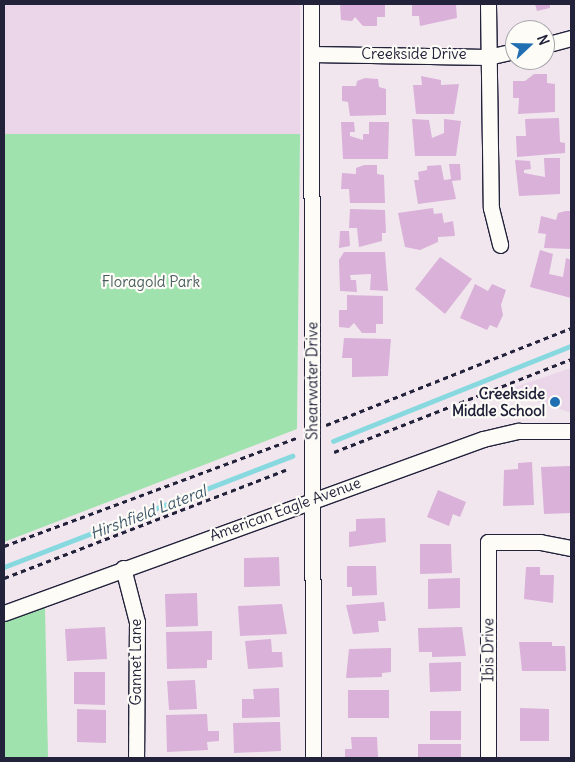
<!DOCTYPE html>
<html>
<head>
<meta charset="utf-8">
<style>
	body { margin:0 }
	#map { position:relative; width:575px; height:762px; overflow:hidden; background:#f2e6ee; font-family:Delius,sans-serif }
	div>[style] { position:absolute }
	.built>* { inset:0; background:#ead6e8 }
	.green>* { inset:0; background:#9fe2ae }
	.stream>* { height:4.5px; margin:-2.25px; padding:0 2.25px; transform-origin:2.25px; border-radius:2.25px; background:#87d9df }
	.building>* { inset:0; background:#d9b1d9 }
	.path>* { height:2.5px; margin-top:-1.25px; transform-origin:0; background:repeating-linear-gradient(90deg,#22223b 0 5px,transparent 0 9px) }
	.roads { filter:drop-shadow(1px 0 #22223b) drop-shadow(-1px 0 #22223b) drop-shadow(0 1px #22223b) drop-shadow(0 -1px #22223b) }
	.minor>* { height:15px; margin:-7.5px; padding:0 7.5px; transform-origin:7.5px; border-radius:7.5px; background:#fdfcf7 }
	.dots>* { width:14px; height:14px; translate:-50% -50%; box-sizing:border-box; border:2px solid #fdfcf7; border-radius:50% }
	span { translate:-50% -50%; white-space:nowrap; text-align:center; line-height:1.15; -webkit-text-stroke:4.5px #fdfcf7; paint-order:stroke }
	.street-label { font-size:15px; color:#22223b }
	.park-label { font-size:15px; color:#485c5e }
	.poi-label { font-size:15px; color:#22223b; font-weight:700 }
	.right { translate:-100% -50%; text-align:right }
	.water-label { font-size:16px; color:#40596c; font-style:italic }
	.frame { position:absolute; inset:0; border:5px solid #22223b; pointer-events:none }
	.north { position:absolute; left:505px; top:20px; width:50px; height:50px; box-sizing:border-box; background:#fdfcf7; border:1px solid #a5a5ac; border-radius:50%; rotate:69deg; font-size:14px; font-weight:700; line-height:20px; text-align:center; color:#22223b }
	.north::after { content:''; display:block; margin:auto; width:18px; height:22px; background:#1f6fb2; clip-path:polygon(50% 0,100% 100%,50% 72%,0 100%) }
</style>
</head>
<body>
<div id="map">
	<div class="built">
		<i style="clip-path:polygon(4px 4px,300px 4px,300px 134px,4px 134px)"></i>
		<i style="clip-path:polygon(571px 368px,571px 413px,506px 390px)"></i>
	</div>
	<div class="green">
		<i style="clip-path:polygon(4px 134px,300px 134px,297px 429px,4px 542px)"></i>
		<i style="clip-path:polygon(45px 605px,48px 758px,4px 758px,4px 621px)"></i>
	</div>
	<div class="stream">
		<i style="left:333px;top:441px;width:256px;rotate:-21.8deg"></i>
		<i style="left:4px;top:567px;width:309px;rotate:-21.1deg"></i>
	</div>
	<div class="building">
		<i style="clip-path:polygon(340px 4px,385px 4px,385px 17px,377px 17px,377px 26px,363px 26px,355px 17px,352px 21px,341px 20px)"></i>
		<i style="clip-path:polygon(412px 4px,456px 4px,457px 18px,420px 26px,419px 16px,412px 16px)"></i>
		<i style="clip-path:polygon(535px 4px,550px 4px,550px 8px,537px 11px)"></i>
		<i style="clip-path:polygon(534px 74px,547px 74px,547px 83px,555px 84px,555px 112px,518px 114px,519px 98px,513px 98px,513px 81px,525px 81px)"></i>
		<i style="clip-path:polygon(421px 76px,441px 80px,441px 85px,459px 84px,454px 114px,416px 114px,413px 85px,422px 85px)"></i>
		<i style="clip-path:polygon(365px 78px,378px 79px,379px 87px,386px 89px,386px 115px,350px 116px,348px 102px,342px 101px,342px 86px,356px 86px,357px 81px)"></i>
		<i style="clip-path:polygon(559px 118px,560px 142px,565px 143px,565px 153px,517px 157px,516px 136px,526px 136px,525px 119px)"></i>
		<i style="clip-path:polygon(412px 119px,429px 120px,432px 138px,444px 133px,444px 119px,461px 121px,456px 156px,415px 156px)"></i>
		<i style="clip-path:polygon(341px 122px,354px 122px,355px 132px,350px 132px,350px 136px,363px 140px,363px 134px,369px 134px,369px 122px,389px 122px,388px 159px,343px 159px)"></i>
		<i style="clip-path:polygon(544px 158px,560px 158px,560px 194px,519px 196px,515px 160px,530px 161px,531px 169px,524px 170px,524px 173px,545px 177px)"></i>
		<i style="clip-path:polygon(449px 164px,460px 164px,461px 180px,452px 181px,456px 199px,418px 204px,414px 180px,419px 180px,418px 172px,427px 170px,427px 166px,441px 165px,444px 180px,451px 179px)"></i>
		<i style="clip-path:polygon(364px 165px,377px 165px,377px 174px,384px 175px,385px 203px,350px 203px,349px 189px,341px 189px,342px 173px,356px 174px,356px 168px)"></i>
		<i style="clip-path:polygon(433px 208px,434px 214px,442px 213px,444px 223px,453px 221px,455px 236px,438px 237px,438px 242px,420px 250px,405px 247px,398px 213px)"></i>
		<i style="clip-path:polygon(350px 209px,385px 210px,386px 233px,382px 233px,382px 241px,359px 247px,357px 228px,349px 228px)"></i>
		<i style="clip-path:polygon(566px 211px,571px 211px,571px 249px,544px 248px,546px 234px,538px 233px,541px 216px,556px 220px,558px 213px)"></i>
		<i style="clip-path:polygon(340px 231px,349px 231px,350px 246px,339px 248px)"></i>
		<i style="clip-path:polygon(540px 250px,553px 254px,549px 274px,563px 277px,566px 258px,571px 260px,571px 298px,530px 287px)"></i>
		<i style="clip-path:polygon(344px 252px,385px 252px,388px 291px,370px 290px,371px 274px,350px 275px,351px 280px,356px 280px,357px 292px,340px 291px,339px 260px)"></i>
		<i style="clip-path:polygon(440px 257px,472px 279px,445px 314px,415px 289px)"></i>
		<i style="clip-path:polygon(475px 284px,488px 291px,492px 284px,506px 290px,501px 305px,503px 315px,497px 328px,490px 325px,487px 330px,460px 318px)"></i>
		<i style="clip-path:polygon(347px 295px,383px 296px,383px 324px,376px 324px,376px 333px,362px 333px,354px 323px,349px 328px,339px 327px,339px 310px,347px 310px)"></i>
		<i style="clip-path:polygon(344px 338px,391px 339px,388px 376px,352px 377px,352px 358px,342px 358px)"></i>
		<i style="clip-path:polygon(532px 462px,534px 505px,503px 506px,504px 470px,518px 469px,518px 463px)"></i>
		<i style="clip-path:polygon(571px 466px,571px 513px,544px 514px,541px 467px)"></i>
		<i style="clip-path:polygon(438px 490px,466px 502px,460px 517px,453px 514px,449px 526px,427px 517px)"></i>
		<i style="clip-path:polygon(385px 518px,386px 542px,349px 547px,349px 532px,356px 531px,356px 519px)"></i>
		<i style="clip-path:polygon(420px 544px,451px 544px,452px 573px,420px 574px)"></i>
		<i style="clip-path:polygon(279px 557px,280px 586px,244px 587px,244px 558px)"></i>
		<i style="clip-path:polygon(347px 566px,376px 566px,377px 595px,352px 596px,352px 587px,347px 587px)"></i>
		<i style="clip-path:polygon(526px 567px,540px 567px,540px 575px,554px 575px,553px 603px,524px 599px)"></i>
		<i style="clip-path:polygon(460px 578px,460px 608px,428px 609px,428px 579px)"></i>
		<i style="clip-path:polygon(197px 593px,198px 626px,166px 627px,165px 594px)"></i>
		<i style="clip-path:polygon(384px 602px,386px 621px,378px 621px,379px 632px,353px 634px,346px 605px)"></i>
		<i style="clip-path:polygon(282px 604px,287px 634px,240px 636px,238px 606px)"></i>
		<i style="clip-path:polygon(105px 627px,107px 659px,67px 661px,65px 629px)"></i>
		<i style="clip-path:polygon(462px 627px,466px 656px,432px 657px,432px 652px,419px 652px,418px 628px)"></i>
		<i style="clip-path:polygon(212px 631px,212px 660px,207px 660px,207px 668px,167px 669px,166px 632px)"></i>
		<i style="clip-path:polygon(271px 639px,272px 652px,282px 652px,283px 667px,248px 669px,245px 641px)"></i>
		<i style="clip-path:polygon(519px 642px,552px 642px,552px 646px,565px 646px,566px 671px,522px 671px)"></i>
		<i style="clip-path:polygon(391px 648px,391px 672px,382px 673px,382px 677px,346px 678px,349px 649px)"></i>
		<i style="clip-path:polygon(461px 662px,461px 691px,430px 692px,429px 663px)"></i>
		<i style="clip-path:polygon(74px 672px,105px 672px,105px 705px,74px 704px)"></i>
		<i style="clip-path:polygon(195px 680px,197px 709px,169px 710px,167px 681px)"></i>
		<i style="clip-path:polygon(279px 688px,280px 717px,242px 718px,242px 699px,254px 699px,253px 689px)"></i>
		<i style="clip-path:polygon(348px 690px,389px 690px,389px 718px,348px 718px)"></i>
		<i style="clip-path:polygon(520px 708px,549px 709px,549px 741px,520px 741px)"></i>
		<i style="clip-path:polygon(77px 709px,106px 710px,106px 743px,77px 742px)"></i>
		<i style="clip-path:polygon(430px 711px,461px 711px,461px 740px,430px 740px)"></i>
		<i style="clip-path:polygon(207px 714px,208px 731px,219px 731px,219px 741px,207px 742px,208px 750px,167px 752px,166px 715px)"></i>
		<i style="clip-path:polygon(280px 722px,281px 751px,234px 753px,233px 723px)"></i>
		<i style="clip-path:polygon(351px 737px,377px 737px,378px 758px,345px 758px,345px 749px,352px 749px)"></i>
		<i style="clip-path:polygon(418px 744px,461px 744px,461px 758px,418px 758px)"></i>
	</div>
	<div class="path">
		<i style="left:326px;top:425px;width:264px;rotate:-21.6deg"></i>
		<i style="left:334px;top:452px;width:255px;rotate:-21.4deg"></i>
		<i style="left:4px;top:546px;width:314px;rotate:-20.3deg"></i>
		<i style="left:4px;top:578px;width:302px;rotate:-21deg"></i>
	</div>
	<div class="roads">
		<div class="minor">
			<i style="left:311px;top:4px;width:754px;rotate:89.85deg"></i>
			<i style="left:488px;top:4px;width:204px;rotate:89.2deg"></i>
			<i style="left:491px;top:208px;width:38px;rotate:76deg"></i>
			<i style="left:545px;top:45px;width:27px;rotate:-15deg"></i>
			<i style="left:311px;top:54px;width:177px;rotate:1deg"></i>
			<i style="left:488px;top:57px;width:28px;rotate:-13deg"></i>
			<i style="left:123px;top:568px;width:56px;rotate:75.5deg"></i>
			<i style="left:137px;top:622px;width:136px;rotate:90.4deg"></i>
			<i style="left:4px;top:613px;width:510px;rotate:-19.96deg"></i>
			<i style="left:483px;top:439px;width:37px;rotate:-13deg"></i>
			<i style="left:519px;top:431px;width:52px"></i>
			<i style="left:488px;top:758px;width:216px;rotate:-90deg"></i>
			<i style="left:488px;top:542px;width:52px"></i>
			<i style="left:540px;top:542px;width:32px;rotate:11deg"></i>
		</div>
	</div>
	<div class="dots">
		<i style="left:555px;top:402px;background:#1f6fb2"></i>
	</div>
	<div class="street-label">
		<span style="left:414px;top:54px">Creekside Drive</span>
		<span style="left:312px;top:381px;rotate:-90deg">Shearwater Drive</span>
		<span style="left:285px;top:509px;rotate:-20deg">American Eagle Avenue</span>
		<span style="left:488px;top:650px;rotate:-90deg">Ibis Drive</span>
		<span style="left:136px;top:662px;rotate:-90deg">Gannet Lane</span>
	</div>
	<div class="park-label">
		<span style="left:151px;top:282px">Floragold Park</span>
	</div>
	<div class="poi-label">
		<span class="right" style="left:545px;top:402px">Creekside<br>Middle School</span>
	</div>
	<div class="water-label">
		<span style="left:148px;top:512px;rotate:-21deg">Hirshfield Lateral</span>
	</div>
	<div class="frame"></div>
	<div class="north">N</div>
</div>
</body>
</html>
